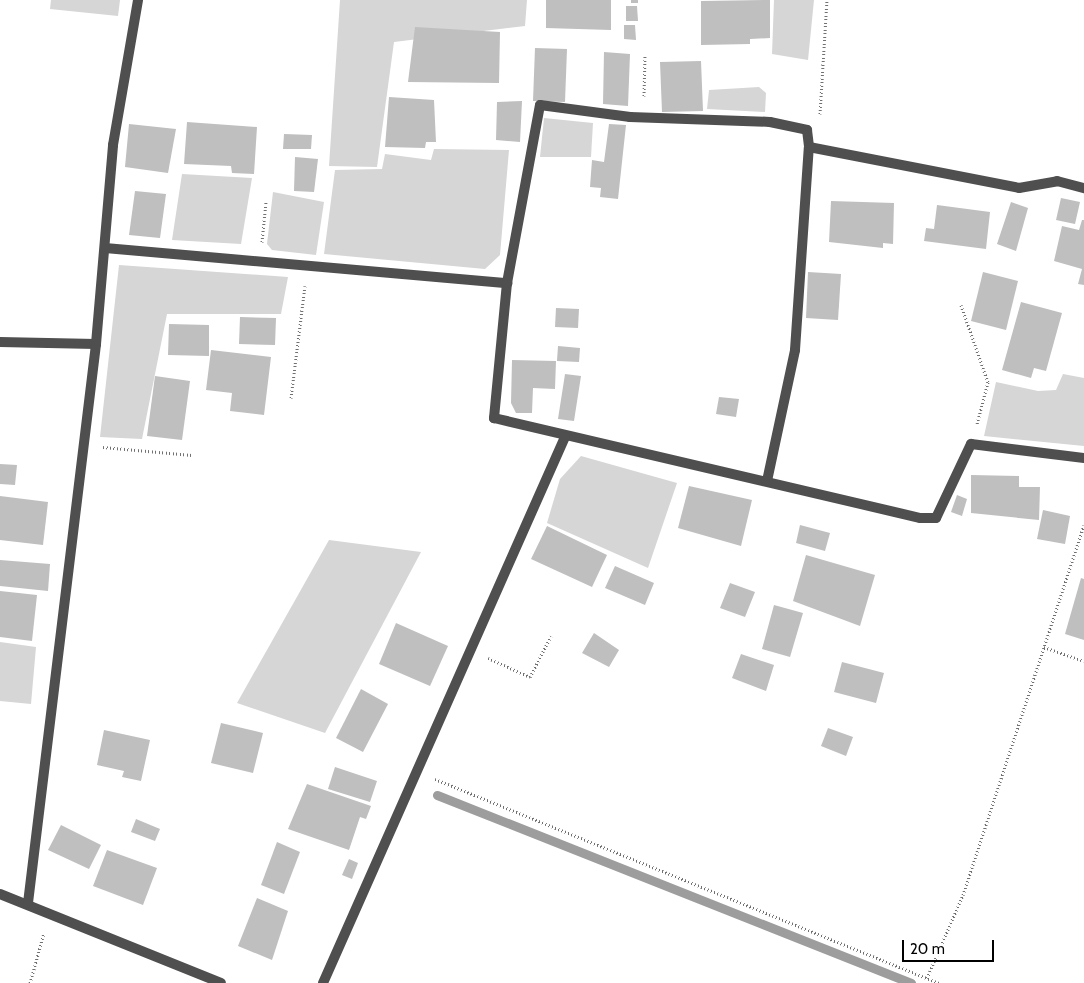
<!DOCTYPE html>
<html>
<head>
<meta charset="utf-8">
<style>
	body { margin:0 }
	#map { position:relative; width:1084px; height:983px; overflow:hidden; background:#fff; font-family:Cabin,sans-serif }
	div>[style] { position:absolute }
	.green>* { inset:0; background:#d6d6d6 }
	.stream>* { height:9px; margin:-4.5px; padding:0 4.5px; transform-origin:4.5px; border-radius:4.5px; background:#9d9d9d }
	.building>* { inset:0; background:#bfbfbf }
	.path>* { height:3px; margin-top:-1.5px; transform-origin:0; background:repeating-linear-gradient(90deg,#717171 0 1px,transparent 0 3.5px) }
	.minor>* { height:10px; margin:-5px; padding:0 5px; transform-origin:5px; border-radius:5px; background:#4f4f4f }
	span { translate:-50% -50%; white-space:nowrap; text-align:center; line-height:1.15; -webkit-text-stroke:5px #fff; paint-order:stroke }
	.scale { position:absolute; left:902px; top:940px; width:92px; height:22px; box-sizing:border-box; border:2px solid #000; border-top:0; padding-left:6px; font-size:15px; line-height:18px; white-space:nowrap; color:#000; -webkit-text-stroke:4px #fff; paint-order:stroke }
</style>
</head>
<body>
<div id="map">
	<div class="green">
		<i style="clip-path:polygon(51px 0,120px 0,118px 16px,50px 9px)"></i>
		<i style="clip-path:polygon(340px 0,527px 0,525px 26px,394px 42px,377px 167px,329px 166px)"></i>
		<i style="clip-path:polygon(774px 0,814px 0,808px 60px,772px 54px)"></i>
		<i style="clip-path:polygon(759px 87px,766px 93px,765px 112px,707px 109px,709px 90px)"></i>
		<i style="clip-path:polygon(544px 118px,593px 123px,591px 157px,540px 157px)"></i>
		<i style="clip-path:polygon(434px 149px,509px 150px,500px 255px,485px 269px,324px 254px,335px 170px,382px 169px,385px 154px,431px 160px)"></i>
		<i style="clip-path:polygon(182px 174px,252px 178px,241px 244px,172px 240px)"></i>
		<i style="clip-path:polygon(273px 192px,324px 202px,316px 255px,272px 250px,267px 244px)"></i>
		<i style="clip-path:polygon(119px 265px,288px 277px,281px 314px,167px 314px,142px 439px,100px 437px)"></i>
		<i style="clip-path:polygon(1063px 374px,1084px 378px,1084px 446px,984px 436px,996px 382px,1038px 391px,1056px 390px)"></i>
		<i style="clip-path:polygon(581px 456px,677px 483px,648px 568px,547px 523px,560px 479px)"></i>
		<i style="clip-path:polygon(329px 540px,421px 552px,325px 733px,237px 703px)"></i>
		<i style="clip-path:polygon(0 642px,36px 647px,31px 704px,0 701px)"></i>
	</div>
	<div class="stream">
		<i style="left:437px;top:795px;width:510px;rotate:21.63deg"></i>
	</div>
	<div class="building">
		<i style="clip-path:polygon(546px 0,611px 0,611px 30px,546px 28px)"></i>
		<i style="clip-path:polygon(631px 0,638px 0,638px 3px,631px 3px)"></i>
		<i style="clip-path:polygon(770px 0,770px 38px,750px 39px,750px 44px,701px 45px,701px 1px)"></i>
		<i style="clip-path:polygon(626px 6px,637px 6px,638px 21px,626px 21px)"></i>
		<i style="clip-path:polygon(624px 25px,635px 25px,636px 40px,624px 39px)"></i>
		<i style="clip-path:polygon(415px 27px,500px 32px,499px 83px,408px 82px)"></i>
		<i style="clip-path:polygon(535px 48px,567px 49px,565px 102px,533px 101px)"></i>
		<i style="clip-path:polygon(604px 52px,630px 54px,628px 106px,603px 104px)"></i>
		<i style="clip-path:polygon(701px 61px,703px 111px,662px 112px,660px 62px)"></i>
		<i style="clip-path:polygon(389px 97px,434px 100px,436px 142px,426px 142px,425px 148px,385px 147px)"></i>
		<i style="clip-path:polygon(522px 101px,520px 142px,496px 140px,497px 102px)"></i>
		<i style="clip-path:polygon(187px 122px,257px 127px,254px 174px,232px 173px,231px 166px,184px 164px)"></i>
		<i style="clip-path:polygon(129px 124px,176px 129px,168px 173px,125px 167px)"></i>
		<i style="clip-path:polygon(609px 124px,626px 125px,618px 199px,600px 197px,601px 188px,590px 187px,592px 160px,604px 162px)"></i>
		<i style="clip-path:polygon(284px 134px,312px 135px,311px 149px,283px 149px)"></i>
		<i style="clip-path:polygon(295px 157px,318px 159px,314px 192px,294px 191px)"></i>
		<i style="clip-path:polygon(135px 191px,166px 194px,160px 238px,129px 235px)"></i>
		<i style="clip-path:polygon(1061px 198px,1080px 202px,1075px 224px,1056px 220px)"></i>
		<i style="clip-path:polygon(831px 201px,894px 203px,893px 244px,883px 243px,883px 248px,829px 242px)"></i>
		<i style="clip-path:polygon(1011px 202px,1028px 208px,1016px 251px,997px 244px)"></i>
		<i style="clip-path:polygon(937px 205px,990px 212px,986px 249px,924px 241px,926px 228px,934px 229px)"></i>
		<i style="clip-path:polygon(1082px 220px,1084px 220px,1084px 285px,1078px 284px,1082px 269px,1054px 261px,1062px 226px,1079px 230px)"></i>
		<i style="clip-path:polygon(808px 272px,841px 274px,838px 320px,806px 318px)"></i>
		<i style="clip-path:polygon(983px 272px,1018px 281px,1006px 330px,971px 321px)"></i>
		<i style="clip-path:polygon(1021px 302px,1062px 313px,1046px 371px,1034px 368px,1031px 378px,1002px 370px)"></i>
		<i style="clip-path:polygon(556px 308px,579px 309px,578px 328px,555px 327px)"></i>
		<i style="clip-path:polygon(240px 317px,276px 318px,275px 345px,239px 344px)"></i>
		<i style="clip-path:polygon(169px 324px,209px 325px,209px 356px,168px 355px)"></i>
		<i style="clip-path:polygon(558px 346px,580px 348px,579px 362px,557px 361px)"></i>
		<i style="clip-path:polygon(211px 350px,271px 357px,264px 415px,230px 411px,232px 393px,206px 390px)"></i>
		<i style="clip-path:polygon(512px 360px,556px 361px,555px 389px,533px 388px,532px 413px,516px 413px,511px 403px)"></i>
		<i style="clip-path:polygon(565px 374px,581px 376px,574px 421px,558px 419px)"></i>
		<i style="clip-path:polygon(155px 376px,190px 381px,182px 440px,147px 436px)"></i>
		<i style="clip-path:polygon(719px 397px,739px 399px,736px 417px,716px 414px)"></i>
		<i style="clip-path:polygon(0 464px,17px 465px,15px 485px,0 484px)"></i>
		<i style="clip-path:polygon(971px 475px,1019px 476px,1019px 487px,1040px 487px,1039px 520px,971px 513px)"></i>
		<i style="clip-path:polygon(689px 486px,752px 500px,741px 546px,678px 528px)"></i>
		<i style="clip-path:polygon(957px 495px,967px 499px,962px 516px,951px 512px)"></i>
		<i style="clip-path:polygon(0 496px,48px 502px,43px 545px,0 540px)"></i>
		<i style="clip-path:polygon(1043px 510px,1070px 516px,1065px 544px,1037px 539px)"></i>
		<i style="clip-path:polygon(800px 525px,830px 533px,825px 551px,796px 543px)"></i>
		<i style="clip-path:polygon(547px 526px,607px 555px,592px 587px,531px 559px)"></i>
		<i style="clip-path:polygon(806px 555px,875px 575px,860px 626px,793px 601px)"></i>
		<i style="clip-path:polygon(0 560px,50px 564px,48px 591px,0 586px)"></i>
		<i style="clip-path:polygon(615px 566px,654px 583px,645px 605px,605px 588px)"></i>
		<i style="clip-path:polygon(1081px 578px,1084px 579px,1084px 640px,1065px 634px)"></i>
		<i style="clip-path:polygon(730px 583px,755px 592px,745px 617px,720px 608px)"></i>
		<i style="clip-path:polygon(0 591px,37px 595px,32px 641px,0 637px)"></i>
		<i style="clip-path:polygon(774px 605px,803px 613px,790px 657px,762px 649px)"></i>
		<i style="clip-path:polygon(396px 623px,448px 646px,430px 686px,379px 664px)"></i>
		<i style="clip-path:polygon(594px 633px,619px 650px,609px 667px,582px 653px)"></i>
		<i style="clip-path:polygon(741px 654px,774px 665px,766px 691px,732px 678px)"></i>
		<i style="clip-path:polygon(842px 662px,884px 673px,876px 703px,834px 692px)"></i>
		<i style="clip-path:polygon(361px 689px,388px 704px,363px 752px,336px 738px)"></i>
		<i style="clip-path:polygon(221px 723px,263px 733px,253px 773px,211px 763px)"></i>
		<i style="clip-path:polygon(828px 728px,853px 737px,846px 756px,821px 746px)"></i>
		<i style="clip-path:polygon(104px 730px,150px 740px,141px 781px,122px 777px,124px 771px,97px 765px)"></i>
		<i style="clip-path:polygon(335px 767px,377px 781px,370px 802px,328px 789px)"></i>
		<i style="clip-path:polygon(307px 784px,371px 806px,366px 819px,360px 817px,349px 850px,288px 829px)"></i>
		<i style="clip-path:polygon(136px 819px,160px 829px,155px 841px,131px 832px)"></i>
		<i style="clip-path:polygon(61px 825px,101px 845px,89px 869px,48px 850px)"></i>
		<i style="clip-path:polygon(277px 842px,300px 852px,284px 894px,261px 885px)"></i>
		<i style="clip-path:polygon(107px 850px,157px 868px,143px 905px,93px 886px)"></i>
		<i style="clip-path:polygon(349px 859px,358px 863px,352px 879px,342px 875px)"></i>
		<i style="clip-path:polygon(257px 898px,288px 911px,272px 960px,238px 946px)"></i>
	</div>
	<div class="path">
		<i style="left:644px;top:96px;width:41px;rotate:-88.6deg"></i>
		<i style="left:820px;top:114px;width:114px;rotate:-86.5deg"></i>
		<i style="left:262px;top:242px;width:40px;rotate:-84.3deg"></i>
		<i style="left:961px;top:305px;width:82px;rotate:70.7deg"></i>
		<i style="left:988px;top:382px;width:43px;rotate:104.7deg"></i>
		<i style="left:291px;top:398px;width:113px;rotate:-82.9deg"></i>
		<i style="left:103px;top:447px;width:89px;rotate:5.1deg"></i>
		<i style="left:1044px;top:647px;width:42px;rotate:19.3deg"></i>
		<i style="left:488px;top:658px;width:46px;rotate:24.3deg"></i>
		<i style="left:530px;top:677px;width:46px;rotate:-62.9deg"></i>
		<i style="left:435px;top:779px;width:544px;rotate:22.04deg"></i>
		<i style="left:927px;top:978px;width:90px;rotate:-66.6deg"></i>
		<i style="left:963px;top:895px;width:389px;rotate:-71.9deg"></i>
		<i style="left:30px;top:983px;width:52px;rotate:-74.4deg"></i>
	</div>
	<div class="minor">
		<i style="left:105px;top:248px;width:404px;rotate:5deg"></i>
		<i style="left:507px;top:283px;width:136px;rotate:95.5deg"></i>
		<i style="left:494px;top:418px;width:438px;rotate:13.2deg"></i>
		<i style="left:920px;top:518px;width:16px"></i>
		<i style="left:936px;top:518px;width:82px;rotate:-64.7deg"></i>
		<i style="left:971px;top:444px;width:114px;rotate:7.1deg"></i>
		<i style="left:507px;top:283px;width:181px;rotate:-79.5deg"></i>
		<i style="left:540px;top:105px;width:91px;rotate:7.6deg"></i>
		<i style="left:630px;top:117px;width:140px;rotate:2deg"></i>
		<i style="left:770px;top:122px;width:38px;rotate:12deg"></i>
		<i style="left:807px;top:130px;width:17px;rotate:83deg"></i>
		<i style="left:0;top:342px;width:96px;rotate:1.2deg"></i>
		<i style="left:767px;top:481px;width:134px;rotate:-77.9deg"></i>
		<i style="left:795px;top:350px;width:203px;rotate:-86.1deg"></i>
		<i style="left:809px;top:147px;width:214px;rotate:11deg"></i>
		<i style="left:1019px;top:188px;width:39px;rotate:-10deg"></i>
		<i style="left:1057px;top:181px;width:28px;rotate:15deg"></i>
		<i style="left:0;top:894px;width:238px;rotate:21.9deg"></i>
		<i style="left:28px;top:903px;width:563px;rotate:-83.06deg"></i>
		<i style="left:96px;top:344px;width:200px;rotate:-85.1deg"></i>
		<i style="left:113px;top:145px;width:147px;rotate:-80.2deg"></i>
		<i style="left:323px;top:983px;width:597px;rotate:-66.1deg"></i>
	</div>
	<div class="scale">20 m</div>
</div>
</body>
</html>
